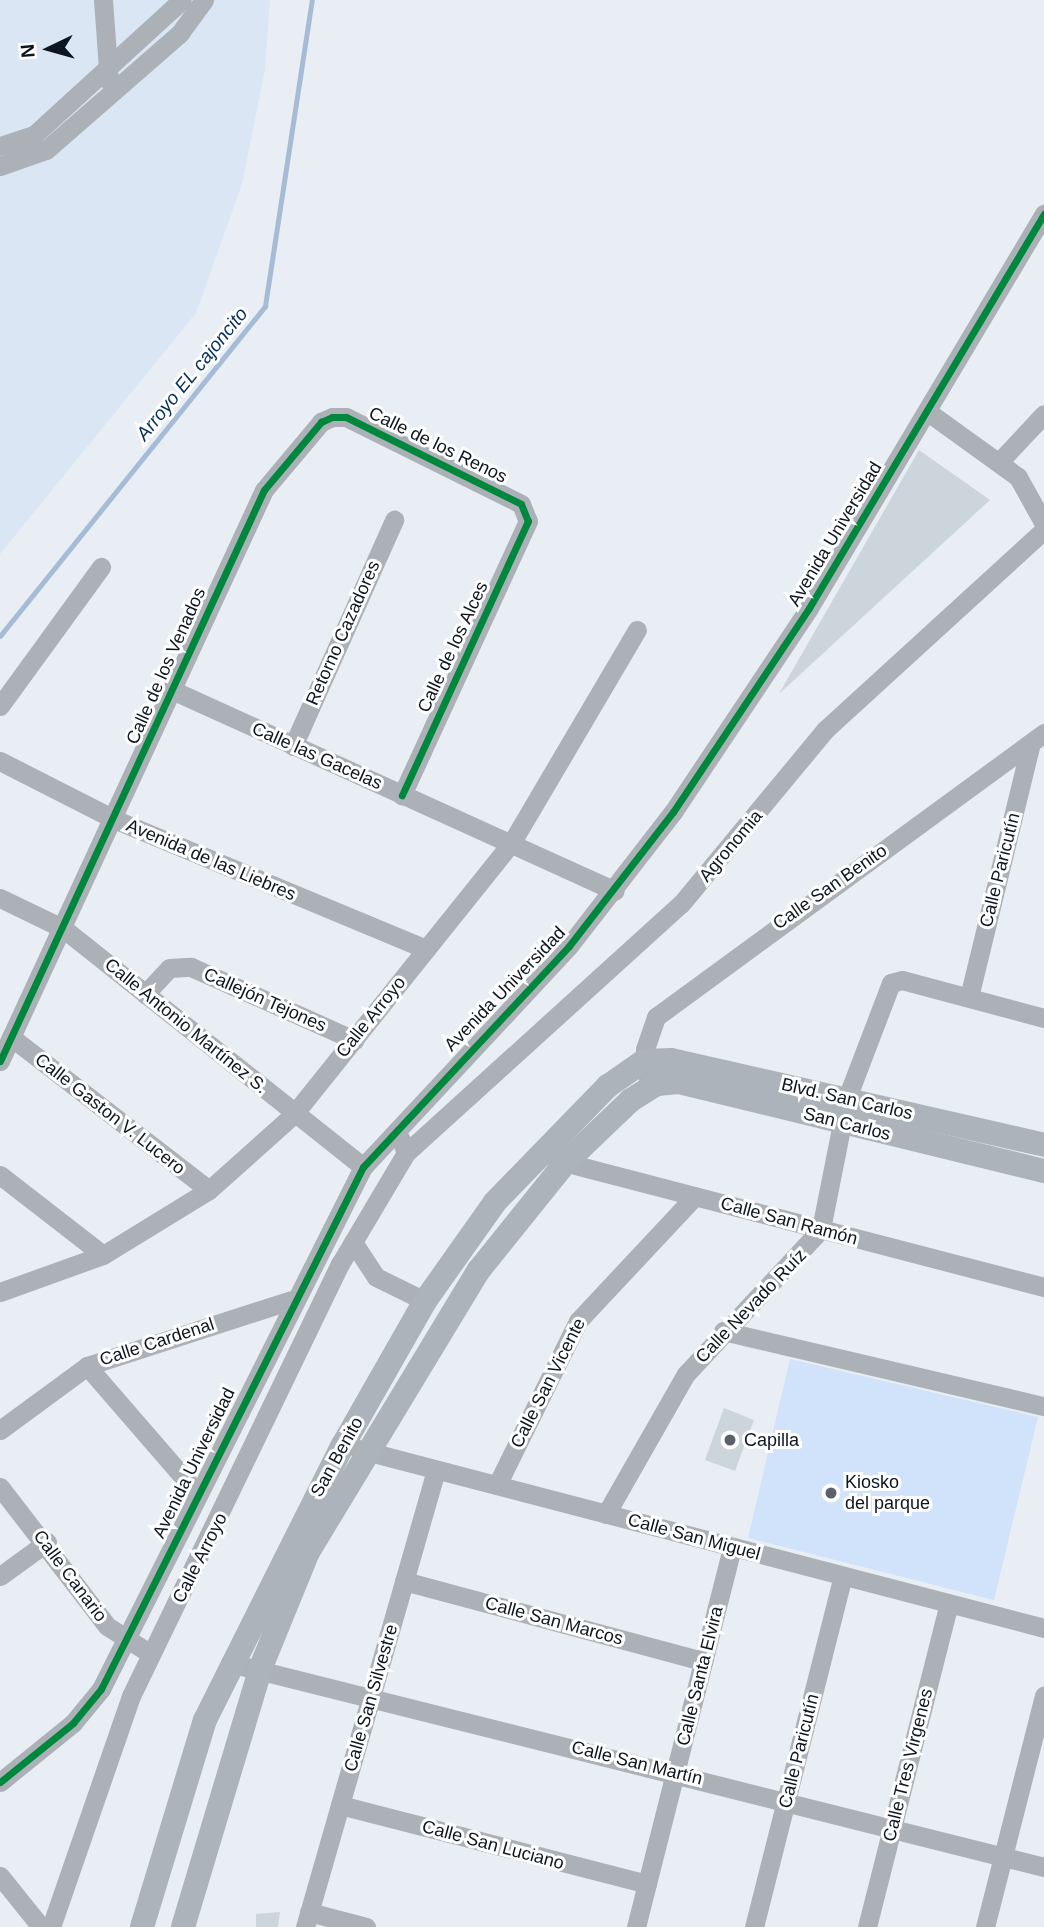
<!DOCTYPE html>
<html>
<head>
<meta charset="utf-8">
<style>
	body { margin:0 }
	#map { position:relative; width:1044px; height:1927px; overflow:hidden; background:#e8eef4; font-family:Arial,sans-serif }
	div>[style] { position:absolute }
	.built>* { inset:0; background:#dae6f4 }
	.green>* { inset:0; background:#d0e3fa }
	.stream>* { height:4.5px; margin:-2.25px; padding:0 2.25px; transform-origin:2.25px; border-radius:2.25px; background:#a6bcd6 }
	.building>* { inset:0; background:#ccd4dc }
	.minor>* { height:19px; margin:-9.5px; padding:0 9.5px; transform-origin:9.5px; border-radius:9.5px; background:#acb1b7 }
	.major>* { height:24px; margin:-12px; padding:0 12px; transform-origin:12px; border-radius:12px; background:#adb3ba }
	.cycleway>* { height:7px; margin:-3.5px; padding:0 3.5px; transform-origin:3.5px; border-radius:3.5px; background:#00873e }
	.dots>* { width:19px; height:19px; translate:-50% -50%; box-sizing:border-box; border:4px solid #fff; border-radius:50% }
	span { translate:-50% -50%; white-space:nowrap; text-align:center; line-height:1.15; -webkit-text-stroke:6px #fff; paint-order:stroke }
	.street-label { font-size:18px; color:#0d1520 }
	.poi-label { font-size:18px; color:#0d1520 }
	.left { translate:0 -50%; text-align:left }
	.water-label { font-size:19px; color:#042e5b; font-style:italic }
	.north { position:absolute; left:14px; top:14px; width:70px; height:70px; -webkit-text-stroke:5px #fff; paint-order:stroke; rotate:265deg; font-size:19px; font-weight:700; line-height:28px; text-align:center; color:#0d1520 }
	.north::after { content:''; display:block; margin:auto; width:24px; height:32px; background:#0d1520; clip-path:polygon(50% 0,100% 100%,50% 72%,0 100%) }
</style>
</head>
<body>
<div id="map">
	<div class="built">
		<i style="clip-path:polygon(0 0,270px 0,265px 70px,242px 184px,196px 313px,0 554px)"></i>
	</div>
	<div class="green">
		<i style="clip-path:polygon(790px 1359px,1038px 1417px,994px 1600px,748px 1538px)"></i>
	</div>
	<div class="stream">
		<i style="left:0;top:636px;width:423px;rotate:-51.2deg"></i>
		<i style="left:265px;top:306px;width:310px;rotate:-81.3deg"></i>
	</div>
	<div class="building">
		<i style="clip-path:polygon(919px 450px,990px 500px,780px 693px,780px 692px)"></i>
		<i style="clip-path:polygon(724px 1408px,754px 1420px,735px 1471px,705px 1460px)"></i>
		<i style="clip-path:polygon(280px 1912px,278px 1927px,256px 1927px,256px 1914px)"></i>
	</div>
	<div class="minor">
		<i style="left:103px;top:0;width:81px;rotate:85.8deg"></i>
		<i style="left:0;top:146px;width:36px;rotate:-18deg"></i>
		<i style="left:34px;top:135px;width:200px;rotate:-42.4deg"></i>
		<i style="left:0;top:166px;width:49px;rotate:-19.2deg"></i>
		<i style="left:46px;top:150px;width:178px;rotate:-41.1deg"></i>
		<i style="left:180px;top:33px;width:41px;rotate:-54deg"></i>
		<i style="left:928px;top:412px;width:111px;rotate:35.8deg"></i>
		<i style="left:1018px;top:477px;width:54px;rotate:61deg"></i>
		<i style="left:1000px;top:461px;width:64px;rotate:-46.9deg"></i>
		<i style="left:172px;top:690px;width:486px;rotate:24.4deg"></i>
		<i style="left:0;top:706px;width:172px;rotate:-54deg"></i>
		<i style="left:293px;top:746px;width:248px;rotate:-65.9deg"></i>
		<i style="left:0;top:761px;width:130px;rotate:27deg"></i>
		<i style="left:116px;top:820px;width:336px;rotate:22.6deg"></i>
		<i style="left:0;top:898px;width:71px;rotate:25.8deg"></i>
		<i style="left:64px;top:929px;width:382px;rotate:38.5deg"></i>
		<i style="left:145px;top:994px;width:35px;rotate:-47deg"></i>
		<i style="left:169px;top:968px;width:22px;rotate:-3deg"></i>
		<i style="left:191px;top:967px;width:179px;rotate:24.1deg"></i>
		<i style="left:969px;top:997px;width:261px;rotate:-76.3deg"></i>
		<i style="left:11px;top:1037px;width:250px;rotate:37.7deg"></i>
		<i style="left:0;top:1061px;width:629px;rotate:-65.19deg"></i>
		<i style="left:264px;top:490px;width:89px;rotate:-50deg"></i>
		<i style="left:321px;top:422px;width:12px;rotate:-24deg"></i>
		<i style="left:332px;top:417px;width:14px"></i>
		<i style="left:346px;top:417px;width:195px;rotate:26.4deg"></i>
		<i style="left:521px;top:504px;width:18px;rotate:68deg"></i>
		<i style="left:528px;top:521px;width:302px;rotate:114.7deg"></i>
		<i style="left:647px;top:1075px;width:26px;rotate:-94deg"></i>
		<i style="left:645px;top:1049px;width:34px;rotate:-71deg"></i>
		<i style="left:656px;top:1017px;width:481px;rotate:-36.2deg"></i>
		<i style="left:847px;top:1098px;width:123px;rotate:-69.1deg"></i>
		<i style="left:891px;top:983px;width:11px;rotate:-15deg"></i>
		<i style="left:902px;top:980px;width:147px;rotate:15deg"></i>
		<i style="left:406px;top:1153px;width:371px;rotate:-42.2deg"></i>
		<i style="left:681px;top:904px;width:227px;rotate:-50.4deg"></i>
		<i style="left:826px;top:729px;width:295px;rotate:-42.4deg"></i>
		<i style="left:556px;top:1160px;width:504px;rotate:14.59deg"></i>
		<i style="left:0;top:1175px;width:130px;rotate:37.8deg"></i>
		<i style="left:353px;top:1242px;width:42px;rotate:56.7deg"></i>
		<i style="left:376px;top:1277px;width:55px;rotate:26.1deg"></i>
		<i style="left:0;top:1292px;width:109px;rotate:-19.8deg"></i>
		<i style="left:103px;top:1255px;width:124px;rotate:-31.5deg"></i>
		<i style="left:209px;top:1190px;width:114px;rotate:-41.8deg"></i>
		<i style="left:294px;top:1114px;width:349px;rotate:-51.3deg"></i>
		<i style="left:512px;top:842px;width:246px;rotate:-59.5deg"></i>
		<i style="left:723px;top:1331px;width:330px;rotate:13.2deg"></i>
		<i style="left:87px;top:1366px;width:168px;rotate:49.1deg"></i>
		<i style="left:0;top:1430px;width:108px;rotate:-36.3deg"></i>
		<i style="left:87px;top:1366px;width:214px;rotate:-17.9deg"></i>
		<i style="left:358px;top:1449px;width:709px;rotate:14.62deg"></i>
		<i style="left:497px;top:1485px;width:183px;rotate:-63.7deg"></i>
		<i style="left:578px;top:1321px;width:171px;rotate:-46.9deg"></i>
		<i style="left:0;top:1487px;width:175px;rotate:52.4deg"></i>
		<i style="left:107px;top:1626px;width:52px;rotate:32.5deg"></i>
		<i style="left:606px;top:1514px;width:161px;rotate:-60.3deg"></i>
		<i style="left:686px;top:1374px;width:198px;rotate:-47deg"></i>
		<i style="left:821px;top:1229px;width:108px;rotate:-78.8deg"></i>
		<i style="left:0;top:1576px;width:58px;rotate:-35.9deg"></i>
		<i style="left:404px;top:1581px;width:310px;rotate:15deg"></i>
		<i style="left:230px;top:1663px;width:839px;rotate:14.07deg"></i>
		<i style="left:0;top:1782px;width:94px;rotate:-38.9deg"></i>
		<i style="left:73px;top:1723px;width:44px;rotate:-50.5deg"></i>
		<i style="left:101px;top:1689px;width:584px;rotate:-63.35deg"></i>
		<i style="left:363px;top:1167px;width:302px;rotate:-47deg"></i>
		<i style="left:569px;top:946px;width:170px;rotate:-52.2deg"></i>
		<i style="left:673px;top:812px;width:245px;rotate:-56.3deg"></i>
		<i style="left:809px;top:608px;width:459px;rotate:-59.2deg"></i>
		<i style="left:340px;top:1805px;width:317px;rotate:14.4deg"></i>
		<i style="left:0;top:1876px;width:65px;rotate:51.2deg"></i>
		<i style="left:309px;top:1912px;width:59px;rotate:14.7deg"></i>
		<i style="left:51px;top:1927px;width:244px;rotate:-70.9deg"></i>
		<i style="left:131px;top:1696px;width:480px;rotate:-64.2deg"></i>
		<i style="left:340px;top:1264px;width:129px;rotate:-59.3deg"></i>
		<i style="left:406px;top:1153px;width:14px;rotate:-111deg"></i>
		<i style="left:305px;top:1927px;width:475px;rotate:-74deg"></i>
		<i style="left:636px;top:1927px;width:392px;rotate:-75.8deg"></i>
		<i style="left:754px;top:1927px;width:362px;rotate:-75.8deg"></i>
		<i style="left:867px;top:1927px;width:333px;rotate:-75.8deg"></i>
		<i style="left:985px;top:1927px;width:239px;rotate:-75.7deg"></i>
	</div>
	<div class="major">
		<i style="left:142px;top:1927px;width:216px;rotate:-73.1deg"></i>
		<i style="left:205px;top:1720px;width:308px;rotate:-63.4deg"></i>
		<i style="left:343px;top:1445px;width:166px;rotate:-60.3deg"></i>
		<i style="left:425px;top:1301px;width:121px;rotate:-54.7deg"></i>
		<i style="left:495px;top:1202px;width:162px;rotate:-45.8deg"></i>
		<i style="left:608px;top:1086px;width:44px;rotate:-34.8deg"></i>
		<i style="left:644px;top:1061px;width:27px;rotate:-2deg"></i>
		<i style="left:671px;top:1060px;width:383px;rotate:12.8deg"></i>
		<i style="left:183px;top:1927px;width:271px;rotate:-73.3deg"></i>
		<i style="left:261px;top:1667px;width:124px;rotate:-67.8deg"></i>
		<i style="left:308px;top:1552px;width:330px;rotate:-58.8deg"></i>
		<i style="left:479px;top:1270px;width:137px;rotate:-51.2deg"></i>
		<i style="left:565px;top:1163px;width:91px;rotate:-43.7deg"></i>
		<i style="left:631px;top:1100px;width:31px;rotate:-32deg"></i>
		<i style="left:657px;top:1084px;width:22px;rotate:-5deg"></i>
		<i style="left:679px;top:1082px;width:376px;rotate:13.7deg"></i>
	</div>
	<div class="cycleway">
		<i style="left:0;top:1061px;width:629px;rotate:-65.19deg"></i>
		<i style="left:264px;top:490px;width:89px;rotate:-50deg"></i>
		<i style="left:321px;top:422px;width:12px;rotate:-24deg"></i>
		<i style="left:332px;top:417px;width:14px"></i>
		<i style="left:346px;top:417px;width:195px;rotate:26.4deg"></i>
		<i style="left:521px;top:504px;width:18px;rotate:68deg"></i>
		<i style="left:528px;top:521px;width:302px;rotate:114.7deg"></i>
		<i style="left:0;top:1782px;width:94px;rotate:-38.9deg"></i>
		<i style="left:73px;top:1723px;width:44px;rotate:-50.5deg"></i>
		<i style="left:101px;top:1689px;width:584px;rotate:-63.35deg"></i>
		<i style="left:363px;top:1167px;width:302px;rotate:-47deg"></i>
		<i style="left:569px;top:946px;width:170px;rotate:-52.2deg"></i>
		<i style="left:673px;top:812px;width:245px;rotate:-56.3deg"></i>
		<i style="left:809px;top:608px;width:459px;rotate:-59.2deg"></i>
	</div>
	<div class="dots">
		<i style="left:730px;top:1440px;background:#5a616a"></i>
		<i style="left:831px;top:1493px;background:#5a616a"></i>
	</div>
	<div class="street-label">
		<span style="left:438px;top:445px;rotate:26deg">Calle de los Renos</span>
		<span style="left:835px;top:534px;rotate:-59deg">Avenida Universidad</span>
		<span style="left:343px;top:633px;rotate:-66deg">Retorno Cazadores</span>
		<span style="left:453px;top:647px;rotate:-65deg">Calle de los Alces</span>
		<span style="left:166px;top:666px;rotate:-66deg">Calle de los Venados</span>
		<span style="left:317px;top:756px;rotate:24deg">Calle las Gacelas</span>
		<span style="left:731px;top:846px;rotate:-50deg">Agronomia</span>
		<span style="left:211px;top:860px;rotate:23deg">Avenida de las Liebres</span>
		<span style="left:1000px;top:870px;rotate:-76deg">Calle Paricutín</span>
		<span style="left:830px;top:887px;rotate:-35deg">Calle San Benito</span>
		<span style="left:505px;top:989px;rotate:-46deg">Avenida Universidad</span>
		<span style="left:265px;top:1000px;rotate:24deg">Callejón Tejones</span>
		<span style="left:371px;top:1017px;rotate:-51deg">Calle Arroyo</span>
		<span style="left:186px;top:1026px;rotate:39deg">Calle Antonio Martínez S.</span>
		<span style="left:847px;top:1099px;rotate:13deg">Blvd. San Carlos</span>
		<span style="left:110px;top:1114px;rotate:38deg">Calle Gaston V. Lucero</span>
		<span style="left:847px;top:1124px;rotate:14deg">San Carlos</span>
		<span style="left:789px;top:1221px;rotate:15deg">Calle San Ramón</span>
		<span style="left:751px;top:1306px;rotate:-46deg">Calle Nevado Ruíz</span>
		<span style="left:157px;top:1342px;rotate:-18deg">Calle Cardenal</span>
		<span style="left:548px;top:1383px;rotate:-63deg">Calle San Vicente</span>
		<span style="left:337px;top:1457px;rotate:-61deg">San Benito</span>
		<span style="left:194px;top:1463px;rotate:-64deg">Avenida Universidad</span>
		<span style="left:694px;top:1537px;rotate:15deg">Calle San Miguel</span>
		<span style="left:200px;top:1558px;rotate:-63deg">Calle Arroyo</span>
		<span style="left:70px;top:1576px;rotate:53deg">Calle Canario</span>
		<span style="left:554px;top:1621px;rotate:15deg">Calle San Marcos</span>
		<span style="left:700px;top:1676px;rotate:-76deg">Calle Santa Elvira</span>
		<span style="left:371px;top:1698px;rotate:-74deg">Calle San Silvestre</span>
		<span style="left:799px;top:1751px;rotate:-76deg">Calle Paricutín</span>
		<span style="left:637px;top:1763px;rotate:14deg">Calle San Martín</span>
		<span style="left:908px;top:1765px;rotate:-76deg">Calle Tres Virgenes</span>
		<span style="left:493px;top:1845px;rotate:15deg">Calle San Luciano</span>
	</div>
	<div class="poi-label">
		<span class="left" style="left:744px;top:1440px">Capilla</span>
		<span class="left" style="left:845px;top:1493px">Kiosko<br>del parque</span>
	</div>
	<div class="water-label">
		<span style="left:192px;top:374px;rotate:-51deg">Arroyo EL cajoncito</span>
	</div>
	<div class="north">N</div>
</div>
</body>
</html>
